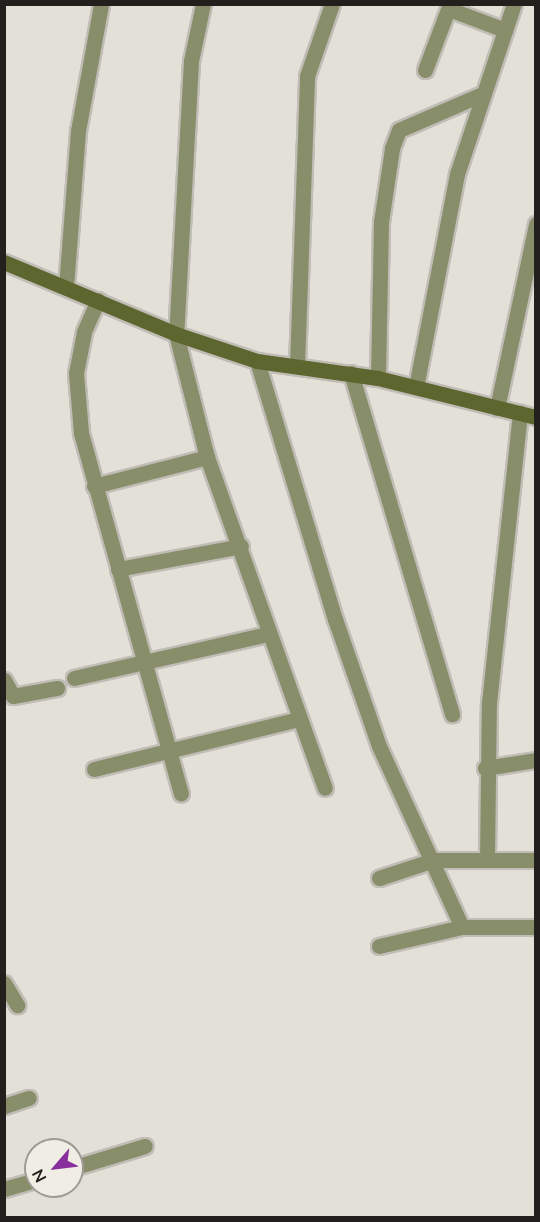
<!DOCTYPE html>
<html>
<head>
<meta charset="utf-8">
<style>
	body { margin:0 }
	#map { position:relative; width:540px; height:1222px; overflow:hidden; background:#e3e0d8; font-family:"Nunito Sans",sans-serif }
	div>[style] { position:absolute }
	.roads { filter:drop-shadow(2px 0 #c0bdb6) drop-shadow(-2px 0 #c0bdb6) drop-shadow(0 2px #c0bdb6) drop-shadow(0 -2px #c0bdb6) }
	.street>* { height:15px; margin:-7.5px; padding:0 7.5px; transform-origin:7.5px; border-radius:7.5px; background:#888e6a }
	.secondary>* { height:15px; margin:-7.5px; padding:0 7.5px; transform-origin:7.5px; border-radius:7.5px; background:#5e662f }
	span { translate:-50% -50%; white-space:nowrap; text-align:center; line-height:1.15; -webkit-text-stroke:6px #f0ede5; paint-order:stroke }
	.frame { position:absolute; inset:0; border:6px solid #21201d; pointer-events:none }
	.north { position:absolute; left:24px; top:1138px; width:60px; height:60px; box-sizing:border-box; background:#f0ede5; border:2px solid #9d9b95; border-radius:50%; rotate:242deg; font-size:16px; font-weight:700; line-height:24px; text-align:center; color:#21201d }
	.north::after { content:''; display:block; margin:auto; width:21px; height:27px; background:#882f9c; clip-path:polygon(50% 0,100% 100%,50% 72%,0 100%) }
</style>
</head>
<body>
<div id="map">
	<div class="roads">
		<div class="street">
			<i style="left:203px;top:4px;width:58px;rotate:101.9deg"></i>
			<i style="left:191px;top:61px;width:273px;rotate:93.1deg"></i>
			<i style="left:176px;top:334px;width:127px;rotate:75.9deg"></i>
			<i style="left:207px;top:457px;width:351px;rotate:70.4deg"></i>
			<i style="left:449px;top:9px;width:60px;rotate:20.6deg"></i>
			<i style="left:425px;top:70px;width:71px;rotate:-69.3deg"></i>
			<i style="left:66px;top:287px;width:156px;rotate:-85.6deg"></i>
			<i style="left:78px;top:131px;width:129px;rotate:-79.7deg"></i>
			<i style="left:98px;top:300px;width:35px;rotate:114deg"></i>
			<i style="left:84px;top:332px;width:42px;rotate:101deg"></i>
			<i style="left:76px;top:373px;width:60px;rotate:85.2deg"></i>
			<i style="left:81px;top:433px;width:374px;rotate:74.5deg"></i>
			<i style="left:257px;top:361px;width:270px;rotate:73.2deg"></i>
			<i style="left:335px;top:619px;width:134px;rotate:70.9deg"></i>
			<i style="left:379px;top:746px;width:199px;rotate:65.4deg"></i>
			<i style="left:297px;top:366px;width:290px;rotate:-88deg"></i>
			<i style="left:307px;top:76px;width:76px;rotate:-70.9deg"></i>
			<i style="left:351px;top:373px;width:356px;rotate:73.5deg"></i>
			<i style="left:378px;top:378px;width:156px;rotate:-88.9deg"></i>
			<i style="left:381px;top:222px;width:75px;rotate:-81.5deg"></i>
			<i style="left:392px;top:148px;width:19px;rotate:-69deg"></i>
			<i style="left:399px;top:130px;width:88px;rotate:-23.4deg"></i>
			<i style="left:416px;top:387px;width:217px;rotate:-79.1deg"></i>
			<i style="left:457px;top:174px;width:179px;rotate:-71.5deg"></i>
			<i style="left:497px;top:408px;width:188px;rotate:-78deg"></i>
			<i style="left:94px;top:486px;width:117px;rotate:-14.4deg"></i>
			<i style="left:118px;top:569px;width:125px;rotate:-10.6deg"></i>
			<i style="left:74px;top:678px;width:199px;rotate:-12.8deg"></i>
			<i style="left:4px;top:680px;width:18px;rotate:61deg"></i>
			<i style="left:13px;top:696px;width:45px;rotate:-10.3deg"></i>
			<i style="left:485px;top:768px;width:52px;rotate:-8.9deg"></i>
			<i style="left:94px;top:769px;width:211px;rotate:-13.7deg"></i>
			<i style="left:487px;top:858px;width:155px;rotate:-89.3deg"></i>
			<i style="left:489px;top:703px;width:292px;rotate:-83.9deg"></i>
			<i style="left:379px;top:878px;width:58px;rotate:-18.1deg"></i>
			<i style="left:434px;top:860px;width:102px"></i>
			<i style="left:379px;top:946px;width:85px;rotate:-12.9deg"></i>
			<i style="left:462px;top:927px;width:74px"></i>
			<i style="left:4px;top:983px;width:26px;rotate:59deg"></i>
			<i style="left:4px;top:1106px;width:26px;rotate:-18deg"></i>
			<i style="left:72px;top:1168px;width:76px;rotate:-16.8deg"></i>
			<i style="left:4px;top:1189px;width:33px;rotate:-16deg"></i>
		</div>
		<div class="secondary">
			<i style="left:4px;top:262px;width:186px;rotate:22.7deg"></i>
			<i style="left:176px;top:334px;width:85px;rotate:18.4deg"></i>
			<i style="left:257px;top:361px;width:122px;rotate:8deg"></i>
			<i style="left:378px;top:378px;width:163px;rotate:13.9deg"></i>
		</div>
	</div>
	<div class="frame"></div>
	<div class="north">N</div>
</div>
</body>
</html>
